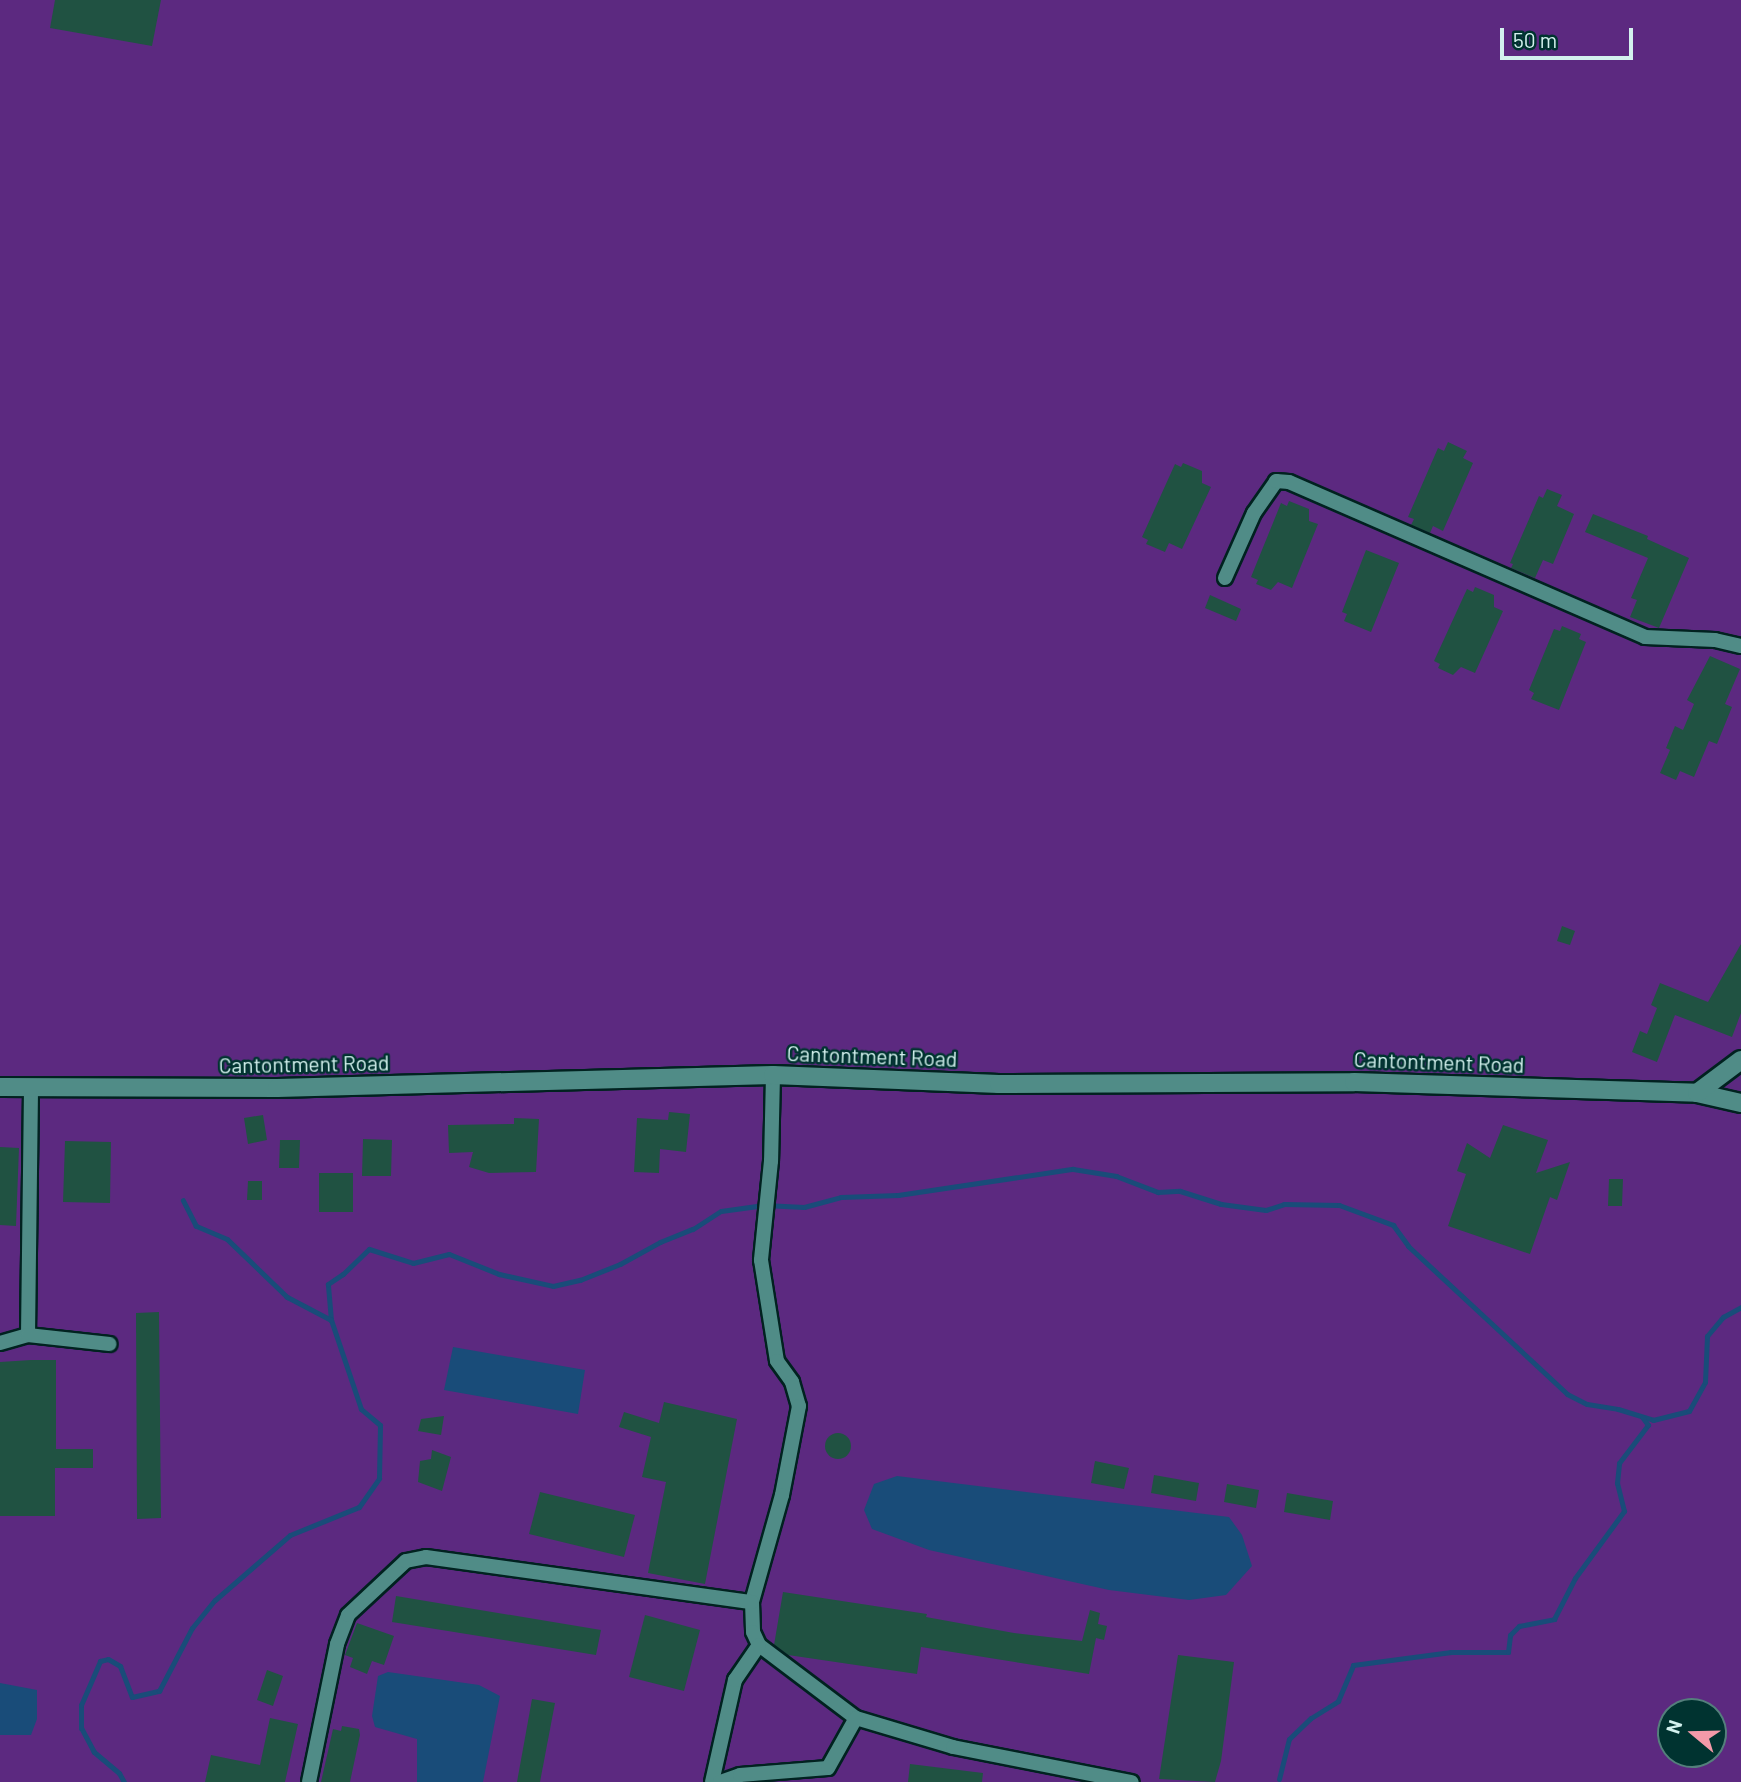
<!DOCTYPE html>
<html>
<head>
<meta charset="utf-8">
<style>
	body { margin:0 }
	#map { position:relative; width:1741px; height:1782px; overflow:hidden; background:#0c3d3a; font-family:Barlow,sans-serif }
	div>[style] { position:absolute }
	.green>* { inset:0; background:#5c2980 }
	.water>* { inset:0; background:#194c79 }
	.stream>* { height:5px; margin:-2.5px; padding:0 2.5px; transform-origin:2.5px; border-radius:2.5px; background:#194c79 }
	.building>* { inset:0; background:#205242 }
	.round { border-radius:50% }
	.roads { filter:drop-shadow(2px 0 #012220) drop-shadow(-2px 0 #012220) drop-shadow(0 2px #012220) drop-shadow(0 -2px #012220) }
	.minor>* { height:14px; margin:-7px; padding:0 7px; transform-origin:7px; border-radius:7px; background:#508c87 }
	.tertiary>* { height:18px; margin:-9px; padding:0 9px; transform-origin:9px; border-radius:9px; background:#508c87 }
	span { translate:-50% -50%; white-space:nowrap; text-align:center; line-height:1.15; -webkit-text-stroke:5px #003330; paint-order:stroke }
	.street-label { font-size:21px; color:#d3f1ee }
	.north { position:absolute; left:1657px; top:1698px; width:70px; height:70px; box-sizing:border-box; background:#003330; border:2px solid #547f7c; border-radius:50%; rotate:289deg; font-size:19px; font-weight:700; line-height:28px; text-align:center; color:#d3f1ee }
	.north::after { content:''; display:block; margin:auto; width:24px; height:32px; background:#f39aa9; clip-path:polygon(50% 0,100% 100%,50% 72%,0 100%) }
	.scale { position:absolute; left:1500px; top:28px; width:133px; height:32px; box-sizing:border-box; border:4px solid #d3f1ee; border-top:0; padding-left:9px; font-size:21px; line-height:24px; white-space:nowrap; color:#d3f1ee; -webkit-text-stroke:5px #003330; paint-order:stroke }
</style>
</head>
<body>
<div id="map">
	<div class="green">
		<i style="clip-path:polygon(evenodd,0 0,1741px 0,1741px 1782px,0 1782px,0 0,1671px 1712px,1713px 1712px,1713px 1754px,1671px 1754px,1671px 1712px)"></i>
	</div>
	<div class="water">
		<i style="clip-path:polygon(453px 1347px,585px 1370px,578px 1414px,444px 1390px)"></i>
		<i style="clip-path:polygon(897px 1476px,1229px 1517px,1242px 1535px,1252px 1566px,1226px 1595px,1189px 1600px,1109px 1590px,929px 1550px,872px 1529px,864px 1510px,874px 1484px)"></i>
		<i style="clip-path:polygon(388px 1672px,479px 1685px,500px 1696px,483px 1782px,417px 1782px,417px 1739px,375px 1727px,372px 1716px,378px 1676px)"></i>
		<i style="clip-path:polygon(0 1683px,37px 1690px,37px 1719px,31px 1735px,0 1735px)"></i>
	</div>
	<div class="stream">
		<i style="left:331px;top:1320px;width:36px;rotate:-95deg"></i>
		<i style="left:328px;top:1284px;width:18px;rotate:-34deg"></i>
		<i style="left:343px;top:1274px;width:36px;rotate:-44deg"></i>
		<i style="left:369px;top:1249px;width:46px;rotate:17.7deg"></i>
		<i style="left:413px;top:1263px;width:37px;rotate:-14deg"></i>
		<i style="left:449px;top:1254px;width:54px;rotate:21.8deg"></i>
		<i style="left:499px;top:1274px;width:55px;rotate:12.5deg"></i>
		<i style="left:553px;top:1286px;width:28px;rotate:-13deg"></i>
		<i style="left:580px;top:1280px;width:43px;rotate:-21.8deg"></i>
		<i style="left:620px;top:1264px;width:46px;rotate:-28.8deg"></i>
		<i style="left:660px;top:1242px;width:35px;rotate:-22deg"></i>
		<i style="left:693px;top:1229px;width:33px;rotate:-33deg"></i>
		<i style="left:721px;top:1211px;width:43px;rotate:-7.9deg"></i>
		<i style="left:764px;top:1205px;width:40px;rotate:2.9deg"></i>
		<i style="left:804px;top:1207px;width:38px;rotate:-15deg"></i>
		<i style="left:841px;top:1197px;width:57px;rotate:-2deg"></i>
		<i style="left:898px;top:1195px;width:177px;rotate:-8.5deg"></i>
		<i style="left:1073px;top:1169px;width:44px;rotate:9.2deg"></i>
		<i style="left:1116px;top:1176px;width:45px;rotate:20.9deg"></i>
		<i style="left:1158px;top:1192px;width:22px;rotate:-3deg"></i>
		<i style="left:1180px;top:1191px;width:43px;rotate:17.6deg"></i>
		<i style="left:1221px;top:1204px;width:45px;rotate:7.6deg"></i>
		<i style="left:1266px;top:1210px;width:19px;rotate:-18deg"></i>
		<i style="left:1284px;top:1204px;width:55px;rotate:1deg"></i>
		<i style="left:1339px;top:1205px;width:58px;rotate:20.3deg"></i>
		<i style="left:1393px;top:1225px;width:26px;rotate:54deg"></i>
		<i style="left:1408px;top:1246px;width:217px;rotate:42.9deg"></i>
		<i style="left:1567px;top:1394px;width:22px;rotate:27deg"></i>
		<i style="left:1587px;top:1404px;width:31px;rotate:9deg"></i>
		<i style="left:1618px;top:1409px;width:37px;rotate:17deg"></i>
		<i style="left:1653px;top:1420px;width:37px;rotate:-14deg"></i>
		<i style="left:1689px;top:1411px;width:33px;rotate:-61deg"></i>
		<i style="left:1705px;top:1382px;width:46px;rotate:-87.5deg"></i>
		<i style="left:1707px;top:1336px;width:25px;rotate:-50deg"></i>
		<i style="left:1723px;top:1317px;width:21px;rotate:-29deg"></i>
		<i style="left:1279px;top:1779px;width:41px;rotate:-76deg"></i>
		<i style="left:1289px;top:1739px;width:30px;rotate:-44deg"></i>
		<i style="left:1311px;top:1718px;width:32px;rotate:-32deg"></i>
		<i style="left:1338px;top:1701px;width:39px;rotate:-67deg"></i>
		<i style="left:1353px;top:1665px;width:99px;rotate:-7.6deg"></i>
		<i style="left:1451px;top:1652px;width:57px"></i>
		<i style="left:1508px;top:1652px;width:17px;rotate:-83deg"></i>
		<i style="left:1510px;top:1635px;width:13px;rotate:-45deg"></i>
		<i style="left:1519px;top:1626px;width:36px;rotate:-11deg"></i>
		<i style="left:1554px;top:1619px;width:46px;rotate:-62.9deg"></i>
		<i style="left:1575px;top:1578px;width:83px;rotate:-53.8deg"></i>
		<i style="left:1624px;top:1511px;width:29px;rotate:-104deg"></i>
		<i style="left:1617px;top:1483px;width:20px;rotate:-84deg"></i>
		<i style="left:1619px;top:1463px;width:48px;rotate:-52.7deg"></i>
		<i style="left:1648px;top:1425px;width:9px;rotate:-126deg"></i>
		<i style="left:124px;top:1782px;width:10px;rotate:-119deg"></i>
		<i style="left:119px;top:1773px;width:33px;rotate:-140deg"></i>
		<i style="left:94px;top:1752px;width:27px;rotate:-118deg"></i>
		<i style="left:81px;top:1728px;width:23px;rotate:-90deg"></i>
		<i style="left:81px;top:1705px;width:48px;rotate:-66.6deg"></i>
		<i style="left:100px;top:1661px;width:8px;rotate:-14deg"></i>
		<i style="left:108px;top:1659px;width:14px;rotate:30deg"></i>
		<i style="left:120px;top:1666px;width:33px;rotate:69deg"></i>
		<i style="left:132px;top:1697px;width:28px;rotate:-13deg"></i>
		<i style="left:159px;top:1691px;width:71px;rotate:-62.4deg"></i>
		<i style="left:192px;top:1628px;width:36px;rotate:-51deg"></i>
		<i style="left:215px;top:1600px;width:99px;rotate:-40.9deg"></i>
		<i style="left:290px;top:1535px;width:74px;rotate:-22.1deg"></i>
		<i style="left:359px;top:1507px;width:35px;rotate:-55deg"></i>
		<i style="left:379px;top:1478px;width:53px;rotate:-88.9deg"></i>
		<i style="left:380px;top:1425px;width:25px;rotate:-140deg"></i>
		<i style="left:361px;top:1409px;width:94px;rotate:-108.6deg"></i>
		<i style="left:331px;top:1320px;width:50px;rotate:-152.4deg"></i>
		<i style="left:287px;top:1297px;width:83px;rotate:-136deg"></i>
		<i style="left:227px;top:1239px;width:34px;rotate:-157deg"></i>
		<i style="left:196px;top:1226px;width:29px;rotate:-117deg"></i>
	</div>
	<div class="building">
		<i style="clip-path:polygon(55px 0,161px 0,152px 46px,50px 28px)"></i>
		<i style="clip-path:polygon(1448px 442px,1467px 451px,1463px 458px,1473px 463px,1443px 531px,1433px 526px,1430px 533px,1411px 525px,1414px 519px,1408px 517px,1438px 448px,1444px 451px)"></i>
		<i style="clip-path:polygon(1183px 463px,1202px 471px,1202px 483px,1211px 487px,1182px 549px,1169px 543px,1165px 552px,1146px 544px,1148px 540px,1142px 537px,1175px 464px,1181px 467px)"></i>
		<i style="clip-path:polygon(1547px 489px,1562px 495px,1557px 506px,1574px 514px,1553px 564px,1543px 560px,1535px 578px,1511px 568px,1513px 564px,1510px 563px,1539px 496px,1543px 498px)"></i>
		<i style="clip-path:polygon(1289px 501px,1309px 509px,1309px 521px,1318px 524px,1292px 588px,1278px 582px,1271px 590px,1256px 584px,1258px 580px,1251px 577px,1281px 503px,1287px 506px)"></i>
		<i style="clip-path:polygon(1593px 514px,1648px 536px,1647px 539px,1689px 558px,1659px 628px,1630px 617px,1637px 600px,1631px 598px,1648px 558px,1585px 532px)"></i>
		<i style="clip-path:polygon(1366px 550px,1399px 563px,1371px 632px,1344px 621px,1347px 614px,1342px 612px)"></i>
		<i style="clip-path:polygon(1475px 587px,1494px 595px,1494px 607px,1503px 611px,1475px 673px,1461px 667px,1453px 675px,1438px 668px,1440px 664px,1434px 661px,1467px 589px,1473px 592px)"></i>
		<i style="clip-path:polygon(1210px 595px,1241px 609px,1236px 621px,1205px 608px)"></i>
		<i style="clip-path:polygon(1562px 626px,1581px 634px,1579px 639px,1586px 642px,1559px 710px,1531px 699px,1534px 693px,1529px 690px,1554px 629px,1560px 631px)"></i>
		<i style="clip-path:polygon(1710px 656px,1740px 669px,1725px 704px,1732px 707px,1717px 744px,1709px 741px,1694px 777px,1680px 771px,1676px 780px,1660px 773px,1670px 750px,1666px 748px,1675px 726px,1683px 730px,1694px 704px,1687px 700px)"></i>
		<i style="clip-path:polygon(1562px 926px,1575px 931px,1570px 945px,1557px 941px)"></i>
		<i style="clip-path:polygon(1741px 944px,1741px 1013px,1732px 1037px,1675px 1015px,1657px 1062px,1632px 1052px,1640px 1031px,1647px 1034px,1657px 1008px,1651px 1005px,1660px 983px,1708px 1002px)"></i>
		<i style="clip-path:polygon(669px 1112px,690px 1114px,686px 1152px,660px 1149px,659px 1173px,634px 1172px,637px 1118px,668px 1120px)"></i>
		<i style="clip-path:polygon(263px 1115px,267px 1140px,248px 1144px,244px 1118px)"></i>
		<i style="clip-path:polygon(514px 1118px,539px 1119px,536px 1172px,489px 1173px,469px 1167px,473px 1152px,449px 1153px,448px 1125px,514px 1124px)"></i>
		<i style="clip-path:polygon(1503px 1125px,1548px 1140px,1536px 1173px,1570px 1162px,1557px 1200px,1550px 1197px,1530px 1254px,1448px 1226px,1466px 1174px,1457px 1171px,1467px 1143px,1490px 1158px)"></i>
		<i style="clip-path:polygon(363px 1139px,392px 1140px,391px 1176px,362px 1176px)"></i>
		<i style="clip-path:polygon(280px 1140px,300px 1140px,299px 1168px,279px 1168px)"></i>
		<i style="clip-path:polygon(65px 1141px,111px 1142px,110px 1203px,63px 1202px)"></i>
		<i style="clip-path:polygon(0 1147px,19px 1148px,16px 1226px,0 1225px)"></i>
		<i style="clip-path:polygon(319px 1173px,353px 1173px,353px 1212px,319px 1212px)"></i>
		<i style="clip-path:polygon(1609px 1179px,1623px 1179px,1622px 1206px,1608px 1206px)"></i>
		<i style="clip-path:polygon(248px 1181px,262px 1181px,262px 1200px,247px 1200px)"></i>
		<i style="clip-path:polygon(159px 1312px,161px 1518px,137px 1519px,136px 1313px)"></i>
		<i style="clip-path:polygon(31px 1360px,56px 1360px,56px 1449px,93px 1449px,93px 1468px,55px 1468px,55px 1516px,0 1516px,0 1362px)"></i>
		<i style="clip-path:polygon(664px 1402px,737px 1419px,705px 1584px,648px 1573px,666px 1482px,642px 1477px,651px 1437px,619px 1427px,624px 1412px,659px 1423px)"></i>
		<i style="clip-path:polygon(444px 1416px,441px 1435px,418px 1431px,421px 1419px)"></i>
		<i class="round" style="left:825px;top:1433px;width:26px;height:26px"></i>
		<i style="clip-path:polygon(432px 1450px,451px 1457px,442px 1491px,418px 1482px,420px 1461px,431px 1459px)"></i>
		<i style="clip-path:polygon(1095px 1461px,1129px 1468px,1124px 1489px,1091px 1483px)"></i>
		<i style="clip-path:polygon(1154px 1475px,1199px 1483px,1196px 1501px,1151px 1493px)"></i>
		<i style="clip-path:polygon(1227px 1484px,1259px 1490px,1256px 1508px,1224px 1502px)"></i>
		<i style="clip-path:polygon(540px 1492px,635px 1515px,624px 1557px,529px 1534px)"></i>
		<i style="clip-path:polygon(1287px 1493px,1333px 1501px,1330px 1520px,1284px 1512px)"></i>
		<i style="clip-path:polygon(783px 1592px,927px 1614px,926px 1617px,1014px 1633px,1082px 1641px,1090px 1610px,1100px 1613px,1098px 1624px,1107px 1626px,1104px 1640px,1096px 1638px,1089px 1674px,921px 1647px,917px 1674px,788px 1655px,774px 1645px)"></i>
		<i style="clip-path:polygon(396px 1596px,601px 1630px,596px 1655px,392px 1622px)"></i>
		<i style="clip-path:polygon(645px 1615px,700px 1630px,684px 1691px,629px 1677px)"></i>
		<i style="clip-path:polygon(357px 1623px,394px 1636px,384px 1665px,372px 1661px,367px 1674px,350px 1667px,353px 1658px,345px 1655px)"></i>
		<i style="clip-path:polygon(1178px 1655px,1234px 1662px,1221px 1761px,1215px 1782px,1159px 1779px)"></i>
		<i style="clip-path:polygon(267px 1670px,283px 1676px,273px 1706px,257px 1700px)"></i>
		<i style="clip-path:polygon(532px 1699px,555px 1703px,540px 1782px,517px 1782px)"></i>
		<i style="clip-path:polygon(270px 1718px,298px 1724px,285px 1782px,205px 1782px,211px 1755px,260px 1765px)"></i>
		<i style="clip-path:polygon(342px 1726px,359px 1729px,360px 1735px,350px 1782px,321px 1782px,333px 1729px,341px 1731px)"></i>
		<i style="clip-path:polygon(910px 1764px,983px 1773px,982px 1782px,908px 1782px)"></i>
	</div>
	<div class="roads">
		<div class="minor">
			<i style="left:1225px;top:578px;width:71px;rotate:-66deg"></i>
			<i style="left:1254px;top:513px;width:39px;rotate:-55deg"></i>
			<i style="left:1276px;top:481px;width:13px;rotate:4deg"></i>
			<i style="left:1289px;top:482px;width:388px;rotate:23.5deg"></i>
			<i style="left:1645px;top:637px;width:70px;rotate:2.5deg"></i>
			<i style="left:1715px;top:640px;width:27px;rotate:13deg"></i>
			<i style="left:773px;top:1075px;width:86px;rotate:91.3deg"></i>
			<i style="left:771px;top:1161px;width:100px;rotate:95.8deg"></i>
			<i style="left:761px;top:1260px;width:102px;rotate:81deg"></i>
			<i style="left:777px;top:1361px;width:26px;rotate:54deg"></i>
			<i style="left:792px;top:1382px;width:25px;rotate:74deg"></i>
			<i style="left:799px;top:1406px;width:91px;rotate:100.8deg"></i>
			<i style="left:782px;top:1495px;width:111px;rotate:105.7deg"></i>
			<i style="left:752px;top:1602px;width:30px;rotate:88deg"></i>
			<i style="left:753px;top:1632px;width:14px;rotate:65deg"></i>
			<i style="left:759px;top:1645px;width:121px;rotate:37deg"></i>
			<i style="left:856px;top:1718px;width:101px;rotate:16.6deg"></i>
			<i style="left:953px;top:1747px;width:182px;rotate:11.1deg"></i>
			<i style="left:28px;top:1335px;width:248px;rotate:-89.3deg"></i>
			<i style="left:0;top:1343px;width:29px;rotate:-16deg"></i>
			<i style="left:28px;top:1335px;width:82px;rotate:6.3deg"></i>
			<i style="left:309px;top:1782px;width:141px;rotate:-78.5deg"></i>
			<i style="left:337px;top:1644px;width:31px;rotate:-69deg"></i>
			<i style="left:348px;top:1615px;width:79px;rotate:-43deg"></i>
			<i style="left:406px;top:1561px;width:20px;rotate:-11deg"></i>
			<i style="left:426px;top:1557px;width:329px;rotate:7.9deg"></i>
			<i style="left:712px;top:1782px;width:105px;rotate:-77.3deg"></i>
			<i style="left:735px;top:1680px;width:42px;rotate:-55.6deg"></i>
			<i style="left:720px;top:1782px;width:21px;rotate:-19deg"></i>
			<i style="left:740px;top:1775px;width:88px;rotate:-4.5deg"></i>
			<i style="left:828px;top:1768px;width:57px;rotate:-60.8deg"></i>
		</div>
		<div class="tertiary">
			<i style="left:0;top:1087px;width:277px;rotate:0.2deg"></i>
			<i style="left:277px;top:1088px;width:496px;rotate:-1.5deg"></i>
			<i style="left:773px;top:1075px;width:226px;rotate:2.3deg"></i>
			<i style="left:999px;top:1084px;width:355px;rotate:-0.3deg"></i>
			<i style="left:1354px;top:1082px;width:343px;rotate:1.8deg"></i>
			<i style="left:1697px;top:1093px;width:45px;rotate:12.8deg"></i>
			<i style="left:1697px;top:1093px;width:55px;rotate:-36.9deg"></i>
		</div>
	</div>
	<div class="street-label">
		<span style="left:872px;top:1056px;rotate:2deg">Cantontment Road</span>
		<span style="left:1439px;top:1062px;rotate:2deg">Cantontment Road</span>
		<span style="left:304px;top:1064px;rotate:-1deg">Cantontment Road</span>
	</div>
	<div class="north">N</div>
	<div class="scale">50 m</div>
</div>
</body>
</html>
